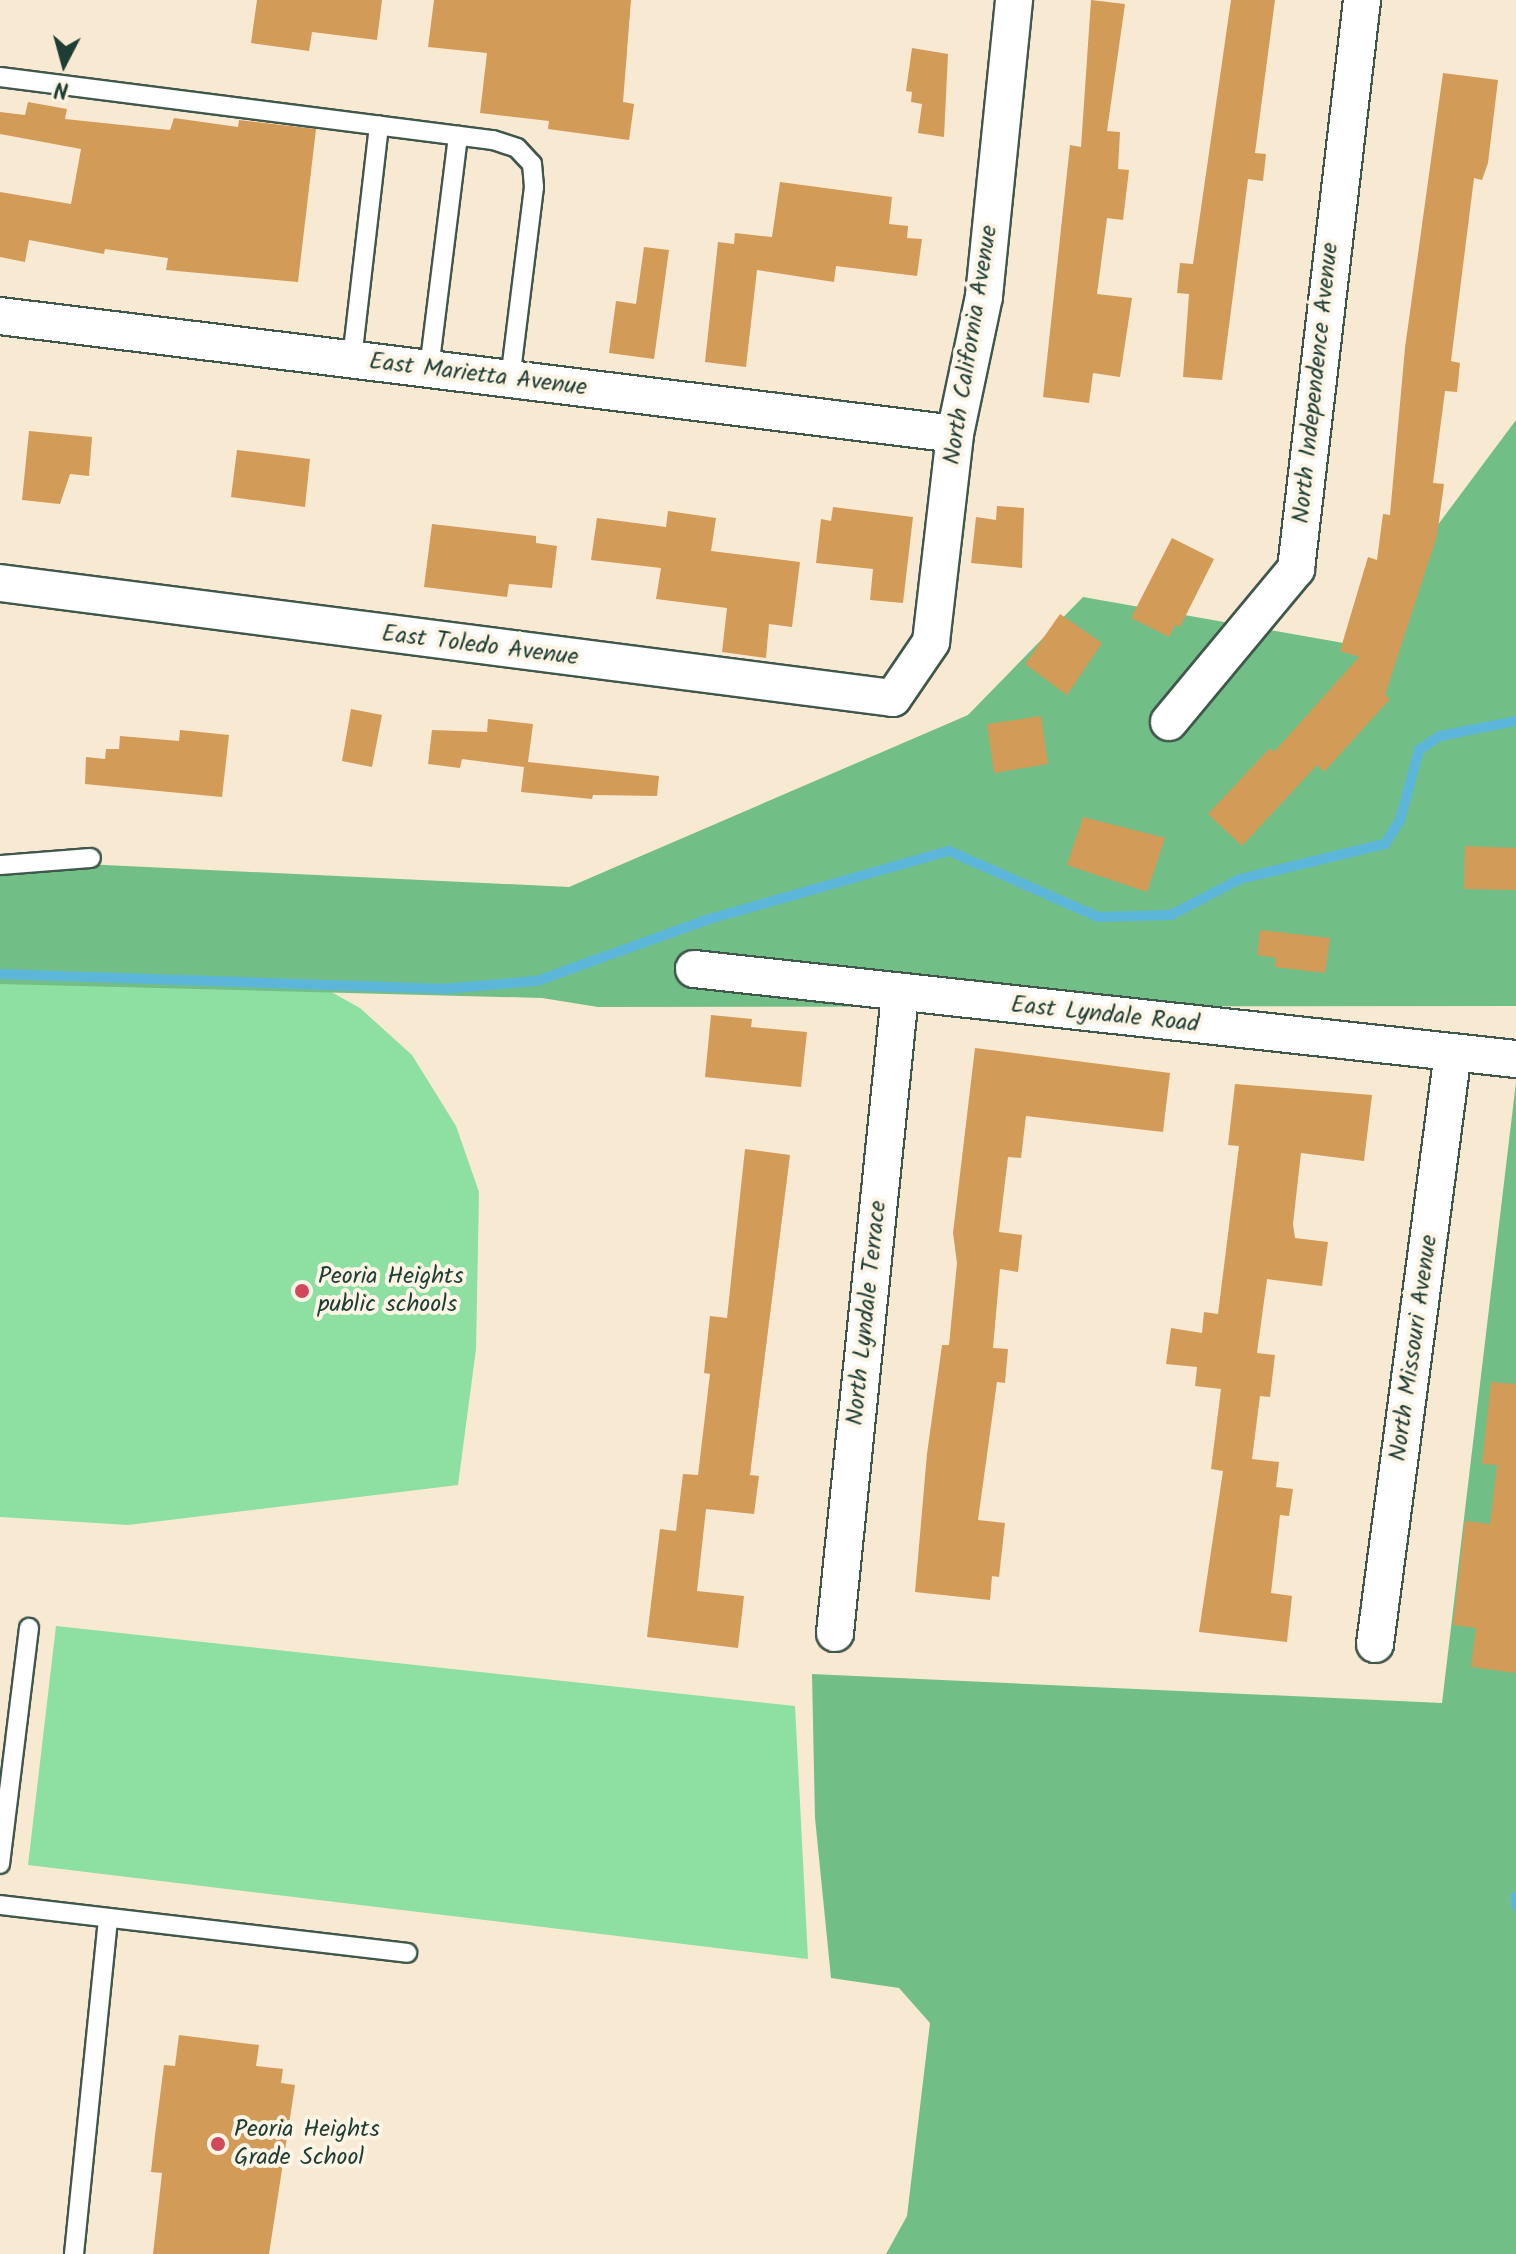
<!DOCTYPE html>
<html>
<head>
<meta charset="utf-8">
<style>
	body { margin:0 }
	#map { position:relative; width:1516px; height:2254px; overflow:hidden; background:#f8e9d3; font-family:Kalam,sans-serif }
	div>[style] { position:absolute }
	.green>* { inset:0; background:#8de0a1 }
	.forest>* { inset:0; background:#72be87 }
	.stream>* { height:10px; margin:-5px; padding:0 5px; transform-origin:5px; border-radius:5px; background:#5cb6da }
	.building>* { inset:0; background:#d39b58 }
	.roads { filter:drop-shadow(2px 0 #40574c) drop-shadow(-2px 0 #40574c) drop-shadow(0 2px #40574c) drop-shadow(0 -2px #40574c) }
	.lane>* { height:18px; margin:-9px; padding:0 9px; transform-origin:9px; border-radius:9px; background:#fff }
	.street>* { height:36px; margin:-18px; padding:0 18px; transform-origin:18px; border-radius:18px; background:#fff }
	.dots>* { width:22px; height:22px; translate:-50% -50%; box-sizing:border-box; border:4px solid #fcf5e5; border-radius:50% }
	span { translate:-50% -50%; white-space:nowrap; text-align:center; line-height:1.15; -webkit-text-stroke:8px #fcf5e5; paint-order:stroke }
	.street-label { font-size:24px; color:#1f3d34 }
	.poi-label { font-size:24px; color:#1f3d34 }
	.left { translate:0 -50%; text-align:left }
	.north { position:absolute; left:24px; top:24px; width:80px; height:80px; -webkit-text-stroke:6px #fcf5e5; paint-order:stroke; rotate:186deg; font-size:22px; font-weight:700; line-height:32px; text-align:center; color:#1f3d34 }
	.north::after { content:''; display:block; margin:auto; width:28px; height:36px; background:#1f3d34; clip-path:polygon(50% 0,100% 100%,50% 72%,0 100%) }
</style>
</head>
<body>
<div id="map">
	<div class="green">
		<i style="clip-path:polygon(0 969px,292px 970px,360px 1008px,412px 1055px,456px 1126px,479px 1192px,476px 1349px,458px 1485px,128px 1525px,0 1517px)"></i>
		<i style="clip-path:polygon(56px 1626px,795px 1706px,808px 1959px,28px 1865px)"></i>
	</div>
	<div class="forest">
		<i style="clip-path:polygon(1516px 420px,1516px 1006px,598px 1007px,542px 998px,0 984px,0 860px,569px 887px,968px 715px,1083px 597px,1349px 644px)"></i>
		<i style="clip-path:polygon(1516px 1082px,1516px 2254px,886px 2254px,907px 2216px,930px 2023px,899px 1988px,831px 1978px,815px 1818px,812px 1674px,1442px 1703px)"></i>
	</div>
	<div class="stream">
		<i style="left:0;top:974px;width:442px;rotate:1.9deg"></i>
		<i style="left:442px;top:989px;width:95px;rotate:-4.8deg"></i>
		<i style="left:537px;top:981px;width:180px;rotate:-19.8deg"></i>
		<i style="left:706px;top:920px;width:253px;rotate:-15.9deg"></i>
		<i style="left:949px;top:851px;width:163px;rotate:23.9deg"></i>
		<i style="left:1098px;top:917px;width:73px;rotate:-1.6deg"></i>
		<i style="left:1171px;top:915px;width:78px;rotate:-27.6deg"></i>
		<i style="left:1240px;top:879px;width:149px;rotate:-13.6deg"></i>
		<i style="left:1385px;top:844px;width:28px;rotate:-58deg"></i>
		<i style="left:1400px;top:820px;width:73px;rotate:-74.8deg"></i>
		<i style="left:1419px;top:750px;width:25px;rotate:-34deg"></i>
		<i style="left:1440px;top:736px;width:77px;rotate:-11.2deg"></i>
		<i style="left:1516px;top:1896px;width:10px;rotate:90deg"></i>
	</div>
	<div class="building">
		<i style="clip-path:polygon(257px 0,382px 0,377px 40px,312px 32px,309px 51px,251px 43px)"></i>
		<i style="clip-path:polygon(434px 0,631px 0,623px 102px,634px 104px,629px 140px,548px 129px,549px 121px,480px 113px,487px 53px,428px 47px)"></i>
		<i style="clip-path:polygon(1091px 0,1125px 4px,1107px 131px,1120px 132px,1118px 169px,1129px 170px,1123px 220px,1107px 218px,1097px 294px,1132px 298px,1120px 377px,1093px 373px,1089px 403px,1043px 397px,1070px 145px,1081px 147px)"></i>
		<i style="clip-path:polygon(1231px 0,1275px 0,1255px 153px,1266px 154px,1263px 181px,1248px 179px,1222px 380px,1183px 377px,1189px 294px,1177px 293px,1180px 263px,1193px 264px)"></i>
		<i style="clip-path:polygon(912px 48px,948px 54px,944px 137px,918px 133px,922px 104px,911px 102px,912px 92px,906px 91px)"></i>
		<i style="clip-path:polygon(1443px 73px,1498px 80px,1488px 163px,1482px 180px,1474px 178px,1468px 226px,1451px 361px,1460px 363px,1457px 392px,1445px 391px,1433px 483px,1444px 484px,1437px 536px,1385px 695px,1390px 699px,1324px 772px,1317px 765px,1242px 846px,1208px 814px,1270px 748px,1274px 752px,1359px 657px,1340px 651px,1368px 557px,1377px 560px,1383px 514px,1390px 515px,1405px 348px)"></i>
		<i style="clip-path:polygon(28px 102px,67px 109px,65px 119px,170px 130px,174px 118px,238px 127px,239px 120px,316px 129px,298px 282px,166px 270px,168px 258px,105px 249px,104px 254px,29px 240px,25px 262px,0 257px,0 192px,71px 204px,81px 149px,0 134px,0 112px,25px 115px)"></i>
		<i style="clip-path:polygon(780px 182px,892px 197px,889px 224px,908px 226px,907px 238px,922px 239px,917px 276px,836px 266px,834px 282px,757px 270px,746px 367px,705px 362px,718px 242px,734px 244px,735px 233px,772px 237px)"></i>
		<i style="clip-path:polygon(644px 247px,669px 250px,654px 359px,609px 353px,616px 301px,636px 304px)"></i>
		<i style="clip-path:polygon(29px 431px,92px 437px,89px 476px,70px 474px,60px 504px,22px 500px)"></i>
		<i style="clip-path:polygon(237px 450px,310px 459px,305px 507px,231px 497px)"></i>
		<i style="clip-path:polygon(997px 506px,1024px 508px,1022px 568px,971px 563px,976px 517px,996px 520px)"></i>
		<i style="clip-path:polygon(833px 507px,913px 517px,903px 603px,870px 600px,873px 569px,816px 563px,821px 519px,831px 521px)"></i>
		<i style="clip-path:polygon(668px 511px,716px 518px,711px 551px,800px 562px,792px 627px,769px 624px,766px 658px,722px 652px,727px 608px,656px 599px,661px 568px,591px 560px,597px 518px,666px 527px)"></i>
		<i style="clip-path:polygon(432px 524px,536px 536px,536px 543px,557px 546px,552px 588px,509px 584px,507px 597px,424px 587px)"></i>
		<i style="clip-path:polygon(1172px 538px,1214px 559px,1180px 627px,1175px 625px,1169px 637px,1131px 618px)"></i>
		<i style="clip-path:polygon(1060px 614px,1102px 643px,1067px 695px,1025px 664px)"></i>
		<i style="clip-path:polygon(351px 709px,382px 715px,372px 767px,342px 761px)"></i>
		<i style="clip-path:polygon(1041px 716px,1048px 764px,994px 773px,987px 724px)"></i>
		<i style="clip-path:polygon(488px 719px,533px 724px,528px 762px,659px 776px,657px 796px,593px 795px,592px 799px,521px 792px,524px 767px,462px 759px,460px 768px,428px 764px,432px 730px,487px 732px)"></i>
		<i style="clip-path:polygon(180px 730px,229px 735px,222px 797px,85px 784px,86px 757px,105px 759px,106px 749px,119px 749px,120px 736px,179px 741px)"></i>
		<i style="clip-path:polygon(1083px 817px,1165px 838px,1147px 892px,1067px 865px)"></i>
		<i style="clip-path:polygon(1465px 846px,1516px 848px,1516px 890px,1464px 889px)"></i>
		<i style="clip-path:polygon(1260px 930px,1330px 938px,1325px 973px,1275px 967px,1276px 958px,1257px 955px)"></i>
		<i style="clip-path:polygon(711px 1015px,752px 1019px,751px 1027px,807px 1032px,801px 1087px,705px 1077px)"></i>
		<i style="clip-path:polygon(975px 1048px,1170px 1073px,1163px 1132px,1026px 1116px,1021px 1158px,1008px 1157px,999px 1232px,1022px 1235px,1018px 1272px,1000px 1269px,993px 1348px,1008px 1349px,1005px 1383px,997px 1382px,978px 1520px,1005px 1523px,999px 1577px,992px 1576px,990px 1600px,915px 1592px,927px 1454px,942px 1345px,949px 1345px,957px 1263px,953px 1233px)"></i>
		<i style="clip-path:polygon(1235px 1084px,1372px 1095px,1364px 1161px,1301px 1153px,1293px 1224px,1295px 1238px,1328px 1242px,1322px 1286px,1267px 1279px,1257px 1353px,1275px 1355px,1270px 1397px,1260px 1396px,1252px 1459px,1279px 1462px,1276px 1487px,1293px 1489px,1289px 1516px,1280px 1515px,1271px 1593px,1292px 1596px,1287px 1642px,1199px 1632px,1223px 1471px,1211px 1469px,1221px 1389px,1195px 1386px,1197px 1367px,1166px 1364px,1171px 1328px,1202px 1333px,1204px 1312px,1218px 1314px,1239px 1146px,1228px 1145px)"></i>
		<i style="clip-path:polygon(745px 1149px,790px 1155px,750px 1475px,759px 1476px,754px 1514px,706px 1509px,697px 1591px,744px 1596px,738px 1648px,647px 1637px,660px 1529px,676px 1531px,683px 1474px,698px 1475px,710px 1374px,704px 1373px,710px 1316px,727px 1318px)"></i>
		<i style="clip-path:polygon(1491px 1382px,1516px 1384px,1516px 1673px,1471px 1667px,1476px 1628px,1453px 1625px,1465px 1521px,1490px 1524px,1497px 1465px,1482px 1464px)"></i>
		<i style="clip-path:polygon(179px 2035px,259px 2045px,256px 2066px,283px 2069px,281px 2083px,295px 2085px,269px 2254px,153px 2254px,162px 2173px,151px 2172px,155px 2135px,164px 2065px,175px 2066px)"></i>
	</div>
	<div class="roads">
		<div class="lane">
			<i style="left:0;top:77px;width:497px;rotate:7.3deg"></i>
			<i style="left:493px;top:140px;width:25px;rotate:18deg"></i>
			<i style="left:517px;top:148px;width:22px;rotate:47deg"></i>
			<i style="left:532px;top:164px;width:23px;rotate:85deg"></i>
			<i style="left:534px;top:187px;width:193px;rotate:97.1deg"></i>
			<i style="left:352px;top:359px;width:235px;rotate:-83.4deg"></i>
			<i style="left:429px;top:369px;width:235px;rotate:-82.9deg"></i>
			<i style="left:0;top:865px;width:91px;rotate:-4.4deg"></i>
			<i style="left:0;top:1864px;width:238px;rotate:-83deg"></i>
			<i style="left:0;top:1905px;width:410px;rotate:6.7deg"></i>
			<i style="left:74px;top:2254px;width:336px;rotate:-84.2deg"></i>
		</div>
		<div class="street">
			<i style="left:0;top:316px;width:962px;rotate:7.04deg"></i>
			<i style="left:0;top:583px;width:900px;rotate:7.34deg"></i>
			<i style="left:893px;top:698px;width:68px;rotate:-55.8deg"></i>
			<i style="left:931px;top:642px;width:209px;rotate:-83.4deg"></i>
			<i style="left:955px;top:434px;width:141px;rotate:-78.1deg"></i>
			<i style="left:984px;top:296px;width:298px;rotate:-84.2deg"></i>
			<i style="left:1169px;top:722px;width:199px;rotate:-50.3deg"></i>
			<i style="left:1296px;top:569px;width:573px;rotate:-83.38deg"></i>
			<i style="left:694px;top:969px;width:827px;rotate:6.25deg"></i>
			<i style="left:835px;top:1633px;width:642px;rotate:-84.19deg"></i>
			<i style="left:1375px;top:1644px;width:597px;rotate:-82.49deg"></i>
		</div>
	</div>
	<div class="dots">
		<i style="left:302px;top:1291px;background:#d1495b"></i>
		<i style="left:218px;top:2144px;background:#d1495b"></i>
	</div>
	<div class="street-label">
		<span style="left:971px;top:345px;rotate:-81deg">North California Avenue</span>
		<span style="left:478px;top:375px;rotate:7deg">East Marietta Avenue</span>
		<span style="left:1316px;top:383px;rotate:-84deg">North Independence Avenue</span>
		<span style="left:480px;top:646px;rotate:7deg">East Toledo Avenue</span>
		<span style="left:1105px;top:1015px;rotate:6deg">East Lyndale Road</span>
		<span style="left:867px;top:1313px;rotate:-84deg">North Lyndale Terrace</span>
		<span style="left:1414px;top:1348px;rotate:-82deg">North Missouri Avenue</span>
	</div>
	<div class="poi-label">
		<span class="left" style="left:318px;top:1291px">Peoria Heights<br>public schools</span>
		<span class="left" style="left:234px;top:2144px">Peoria Heights<br>Grade School</span>
	</div>
	<div class="north">N</div>
</div>
</body>
</html>
